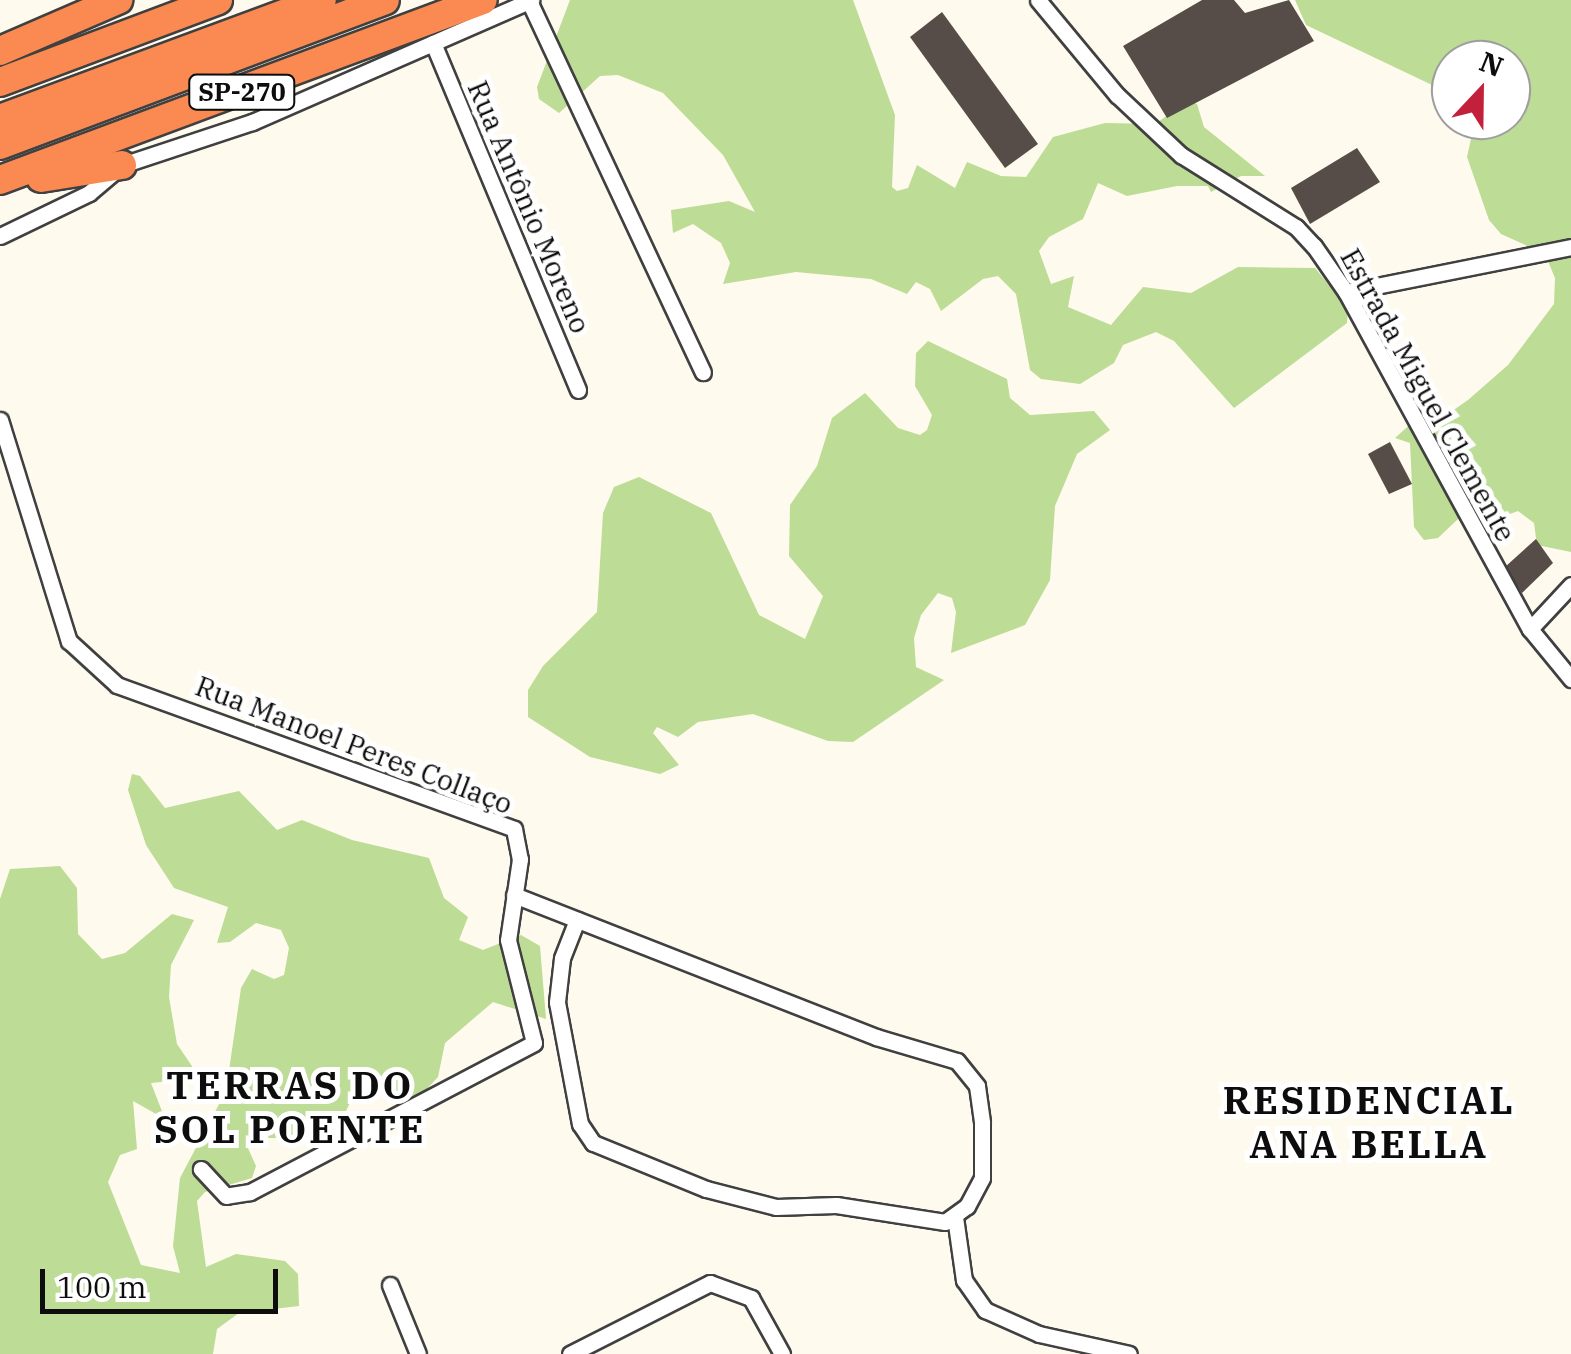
<!DOCTYPE html>
<html>
<head>
<meta charset="utf-8">
<style>
	body { margin:0 }
	#map { position:relative; width:1571px; height:1354px; overflow:hidden; background:#fffaee; font-family:"IBM Plex Serif",serif }
	div>[style] { position:absolute }
	.forest>* { inset:0; background:#bddc95 }
	.building>* { inset:0; background:#564d49 }
	.roads { filter:drop-shadow(2px 0 #404040) drop-shadow(-2px 0 #404040) drop-shadow(0 2px #404040) drop-shadow(0 -2px #404040) }
	.street>* { height:15px; margin:-7.5px; padding:0 7.5px; transform-origin:7.5px; border-radius:7.5px; background:#fff }
	.highway>* { height:28px; margin:-14px; padding:0 14px; transform-origin:14px; border-radius:14px; background:#fa8a51 }
	span { translate:-50% -50%; white-space:nowrap; text-align:center; line-height:1.15; -webkit-text-stroke:10px #fff; paint-order:stroke }
	.shield-label span { padding:2px 8px; background:#fff; border:2px solid; border-radius:8px; -webkit-text-stroke-width:0 }
	.shield-label { font-size:25px; color:#0d0d0d; font-weight:700 }
	.street-label { font-size:28px; color:#0d0d0d }
	.district-label { font-size:38px; color:#0d0d0d; font-weight:700; letter-spacing:2.5px }
	.north { position:absolute; left:1431px; top:40px; width:100px; height:100px; box-sizing:border-box; background:#fff; border:2px solid #9e9e9e; border-radius:50%; rotate:22deg; font-size:28px; font-weight:700; line-height:40px; text-align:center; color:#0d0d0d }
	.north::after { content:''; display:block; margin:auto; width:35px; height:45px; background:#c3203b; clip-path:polygon(50% 0,100% 100%,50% 72%,0 100%) }
	.scale { position:absolute; left:40px; top:1269px; width:238px; height:45px; box-sizing:border-box; border:5px solid #0d0d0d; border-top:0; padding-left:12px; font-size:30px; line-height:35px; white-space:nowrap; color:#0d0d0d; -webkit-text-stroke:8px #fff; paint-order:stroke }
</style>
</head>
<body>
<div id="map">
	<div class="forest">
		<i style="clip-path:polygon(570px 0,853px 0,895px 115px,892px 187px,897px 191px,908px 188px,917px 165px,955px 188px,967px 162px,1001px 176px,1026px 177px,1053px 137px,1105px 123px,1155px 124px,1178px 108px,1180px 97px,1197px 104px,1204px 127px,1265px 176px,1241px 176px,1211px 192px,1208px 186px,1177px 186px,1127px 196px,1098px 183px,1083px 219px,1049px 237px,1039px 251px,1051px 284px,1074px 276px,1068px 307px,1111px 325px,1143px 287px,1191px 293px,1238px 267px,1315px 268px,1348px 308px,1347px 323px,1234px 408px,1174px 341px,1156px 332px,1123px 345px,1114px 363px,1080px 384px,1041px 379px,1030px 370px,1016px 294px,998px 276px,983px 279px,941px 311px,930px 289px,916px 282px,907px 294px,871px 279px,796px 272px,723px 284px,730px 263px,721px 243px,693px 224px,673px 233px,671px 210px,729px 201px,755px 212px,723px 155px,663px 93px,618px 75px,600px 76px,559px 113px,539px 99px,537px 87px)"></i>
		<i style="clip-path:polygon(1295px 0,1571px 0,1571px 552px,1537px 545px,1534px 523px,1518px 511px,1499px 518px,1476px 502px,1438px 538px,1424px 540px,1414px 527px,1410px 443px,1395px 438px,1415px 420px,1445px 416px,1468px 400px,1508px 365px,1554px 304px,1555px 278px,1545px 254px,1501px 234px,1489px 220px,1467px 157px,1475px 120px,1511px 120px,1511px 60px,1451px 60px,1451px 94px,1306px 25px)"></i>
		<i style="clip-path:polygon(928px 341px,1007px 379px,1010px 398px,1030px 415px,1094px 411px,1110px 430px,1077px 454px,1055px 506px,1050px 580px,1025px 625px,951px 653px,956px 612px,952px 598px,938px 593px,921px 615px,914px 638px,916px 667px,944px 680px,853px 742px,828px 741px,753px 714px,698px 722px,678px 737px,657px 727px,653px 733px,679px 765px,660px 774px,590px 757px,528px 717px,528px 690px,543px 666px,597px 612px,603px 513px,614px 487px,639px 477px,711px 513px,759px 615px,805px 639px,823px 596px,789px 556px,790px 505px,817px 466px,832px 418px,865px 393px,898px 428px,920px 435px,927px 430px,932px 415px,915px 386px,916px 353px)"></i>
		<i style="clip-path:polygon(132px 774px,140px 776px,165px 808px,239px 791px,277px 830px,302px 820px,352px 840px,429px 858px,444px 898px,468px 917px,459px 940px,483px 950px,521px 935px,540px 946px,546px 1019px,493px 1002px,445px 1043px,438px 1077px,423px 1093px,399px 1099px,370px 1083px,356px 1090px,346px 1111px,299px 1138px,252px 1138px,247px 1146px,256px 1166px,252px 1178px,205px 1192px,197px 1201px,206px 1267px,236px 1254px,285px 1261px,298px 1274px,299px 1306px,239px 1313px,217px 1329px,213px 1354px,0 1354px,0 899px,10px 869px,60px 866px,77px 888px,78px 934px,102px 959px,125px 953px,172px 914px,194px 920px,171px 965px,169px 997px,177px 1044px,200px 1078px,151px 1083px,165px 1119px,133px 1101px,137px 1149px,120px 1155px,108px 1182px,141px 1265px,180px 1273px,173px 1246px,180px 1178px,226px 1091px,241px 988px,252px 969px,274px 979px,284px 975px,289px 948px,281px 930px,256px 923px,230px 942px,217px 943px,228px 907px,174px 888px,146px 845px,128px 790px)"></i>
	</div>
	<div class="building">
		<i style="clip-path:polygon(1202px 0,1234px 0,1245px 13px,1289px 0,1314px 41px,1167px 118px,1123px 46px)"></i>
		<i style="clip-path:polygon(942px 12px,1038px 144px,1005px 168px,910px 37px)"></i>
		<i style="clip-path:polygon(1357px 148px,1380px 182px,1310px 224px,1291px 188px)"></i>
		<i style="clip-path:polygon(1390px 442px,1412px 484px,1389px 494px,1368px 454px)"></i>
		<i style="clip-path:polygon(1536px 539px,1553px 563px,1522px 593px,1505px 567px)"></i>
	</div>
	<div class="roads">
		<div class="street">
			<i style="left:1038px;top:0;width:124px;rotate:50.3deg"></i>
			<i style="left:1117px;top:95px;width:88px;rotate:43.2deg"></i>
			<i style="left:1181px;top:155px;width:136px;rotate:32.1deg"></i>
			<i style="left:1296px;top:227px;width:26px;rotate:47deg"></i>
			<i style="left:1314px;top:246px;width:56px;rotate:55.2deg"></i>
			<i style="left:1346px;top:292px;width:384px;rotate:61.4deg"></i>
			<i style="left:1530px;top:629px;width:65px;rotate:50.6deg"></i>
			<i style="left:529px;top:1px;width:410px;rotate:64.9deg"></i>
			<i style="left:433px;top:43px;width:376px;rotate:67.3deg"></i>
			<i style="left:0;top:236px;width:99px;rotate:-25.8deg"></i>
			<i style="left:89px;top:193px;width:43px;rotate:-40.3deg"></i>
			<i style="left:122px;top:165px;width:137px;rotate:-18.3deg"></i>
			<i style="left:252px;top:122px;width:305px;rotate:-23.6deg"></i>
			<i style="left:1346px;top:292px;width:229px;rotate:-11.3deg"></i>
			<i style="left:0;top:420px;width:232px;rotate:72.7deg"></i>
			<i style="left:69px;top:641px;width:65px;rotate:42.5deg"></i>
			<i style="left:117px;top:685px;width:422px;rotate:19.9deg"></i>
			<i style="left:514px;top:829px;width:31px;rotate:79deg"></i>
			<i style="left:520px;top:859px;width:82px;rotate:98.4deg"></i>
			<i style="left:508px;top:940px;width:106px;rotate:75.8deg"></i>
			<i style="left:534px;top:1043px;width:321px;rotate:152.3deg"></i>
			<i style="left:250px;top:1192px;width:24px;rotate:171deg"></i>
			<i style="left:226px;top:1196px;width:37px;rotate:-133deg"></i>
			<i style="left:1530px;top:629px;width:60px;rotate:-47deg"></i>
			<i style="left:514px;top:895px;width:389px;rotate:21.4deg"></i>
			<i style="left:876px;top:1037px;width:84px;rotate:16.5deg"></i>
			<i style="left:957px;top:1061px;width:32px;rotate:51deg"></i>
			<i style="left:977px;top:1086px;width:37px;rotate:82deg"></i>
			<i style="left:982px;top:1123px;width:55px;rotate:90deg"></i>
			<i style="left:982px;top:1178px;width:32px;rotate:118deg"></i>
			<i style="left:967px;top:1206px;width:27px;rotate:144deg"></i>
			<i style="left:945px;top:1222px;width:110px;rotate:-171.1deg"></i>
			<i style="left:836px;top:1205px;width:60px;rotate:178.1deg"></i>
			<i style="left:776px;top:1207px;width:72px;rotate:-165.6deg"></i>
			<i style="left:706px;top:1189px;width:122px;rotate:-157.8deg"></i>
			<i style="left:593px;top:1143px;width:23px;rotate:-124deg"></i>
			<i style="left:580px;top:1124px;width:124px;rotate:-100.7deg"></i>
			<i style="left:557px;top:1002px;width:44px;rotate:-83.5deg"></i>
			<i style="left:562px;top:958px;width:41px;rotate:-68.5deg"></i>
			<i style="left:955px;top:1217px;width:64px;rotate:81.9deg"></i>
			<i style="left:964px;top:1280px;width:37px;rotate:55deg"></i>
			<i style="left:985px;top:1310px;width:59px;rotate:24deg"></i>
			<i style="left:1039px;top:1334px;width:92px;rotate:12.5deg"></i>
			<i style="left:390px;top:1285px;width:74px;rotate:67.9deg"></i>
			<i style="left:570px;top:1354px;width:157px;rotate:-26.9deg"></i>
			<i style="left:710px;top:1283px;width:44px;rotate:20.1deg"></i>
			<i style="left:751px;top:1298px;width:64px;rotate:61deg"></i>
		</div>
		<div class="highway">
			<i style="left:0;top:51px;width:129px;rotate:-23.4deg"></i>
			<i style="left:0;top:82px;width:233px;rotate:-20.6deg"></i>
			<i style="left:0;top:119px;width:343px;rotate:-20.3deg"></i>
			<i style="left:0;top:145px;width:411px;rotate:-20.6deg"></i>
			<i style="left:41px;top:178px;width:82px;rotate:-9.1deg"></i>
			<i style="left:0;top:180px;width:515px;rotate:-20.44deg"></i>
		</div>
	</div>
	<div class="shield-label">
		<span style="left:242px;top:92px">SP-270</span>
	</div>
	<div class="street-label">
		<span style="left:529px;top:207px;rotate:67deg">Rua Antônio Moreno</span>
		<span style="left:1428px;top:395px;rotate:61deg">Estrada Miguel Clemente</span>
		<span style="left:354px;top:745px;rotate:21deg">Rua Manoel Peres Collaço</span>
	</div>
	<div class="district-label">
		<span style="left:290px;top:1107px">TERRAS DO<br>SOL POENTE</span>
		<span style="left:1369px;top:1122px">RESIDENCIAL<br>ANA BELLA</span>
	</div>
	<div class="north">N</div>
	<div class="scale">100 m</div>
</div>
</body>
</html>
